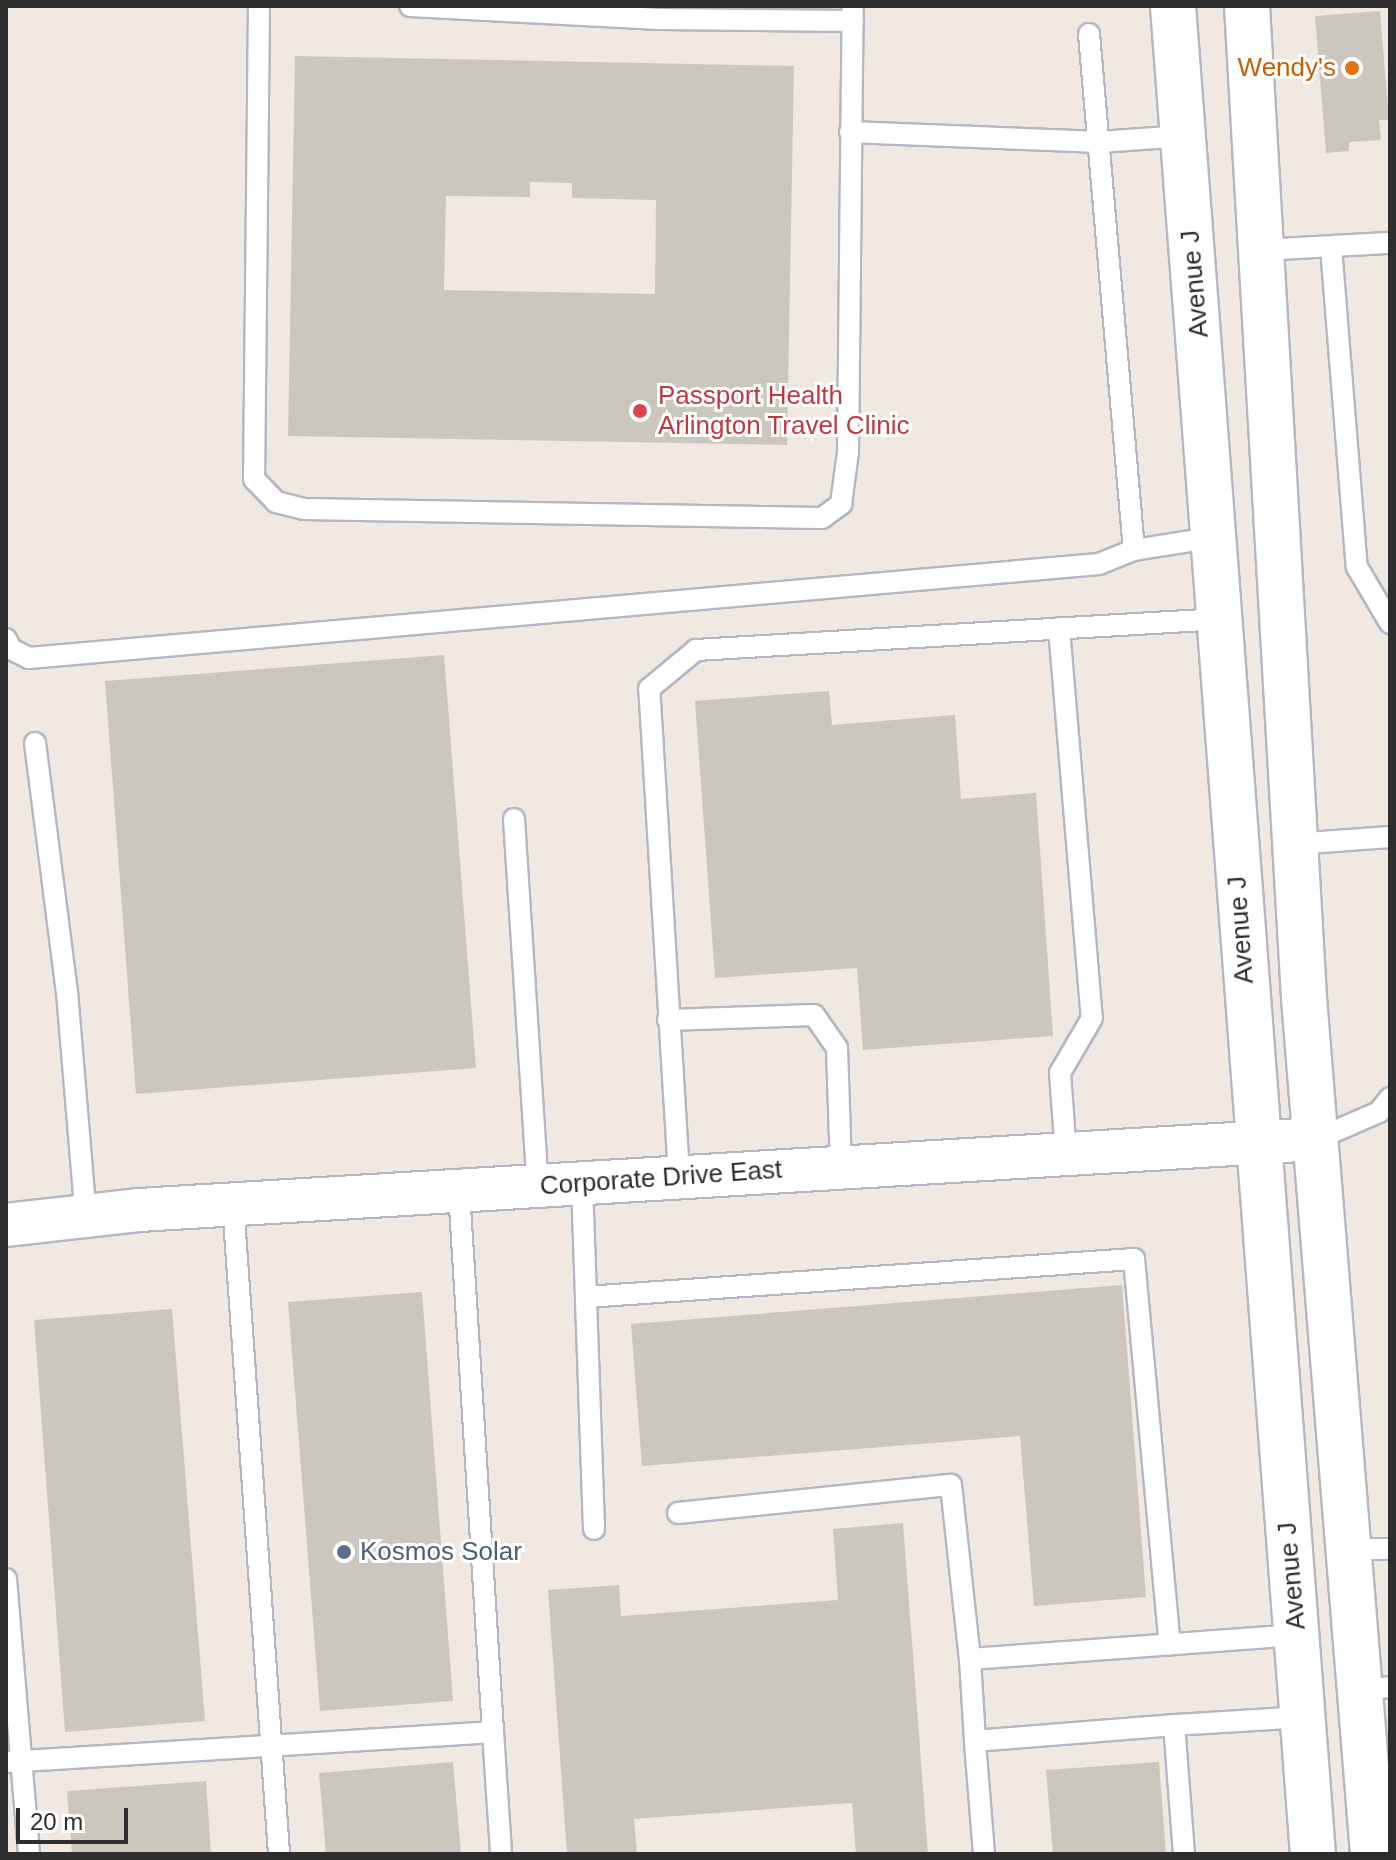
<!DOCTYPE html>
<html>
<head>
<meta charset="utf-8">
<style>
	body { margin:0 }
	#map { position:relative; width:1396px; height:1860px; overflow:hidden; background:#efe9e1; font-family:Helvetica,sans-serif }
	div>[style] { position:absolute }
	.building>* { inset:0; background:#cbc7bf }
	.roads { filter:drop-shadow(2px 0 #b4b7c1) drop-shadow(-2px 0 #b4b7c1) drop-shadow(0 2px #b4b7c1) drop-shadow(0 -2px #b4b7c1) }
	.service>* { height:20px; margin:-10px; padding:0 10px; transform-origin:10px; border-radius:10px; background:#fff }
	.minor>* { height:42px; margin:-21px; padding:0 21px; transform-origin:21px; border-radius:21px; background:#fff }
	.tertiary>* { height:44px; margin:-22px; padding:0 22px; transform-origin:22px; border-radius:22px; background:#fff }
	.dots>* { width:22px; height:22px; translate:-50% -50%; box-sizing:border-box; border:4px solid #fff; border-radius:50% }
	span { translate:-50% -50%; white-space:nowrap; text-align:center; line-height:1.15; -webkit-text-stroke:6px #fff; paint-order:stroke }
	.food-label { font-size:26px; color:#c56008 }
	.right { translate:-100% -50%; text-align:right }
	.street-label { font-size:26px; color:#2e2e2e }
	.health-label { font-size:26px; color:#be3a42 }
	.left { translate:0 -50%; text-align:left }
	.service-label { font-size:26px; color:#4e5e75 }
	.frame { position:absolute; inset:0; border:8px solid #2e2e2e; pointer-events:none }
	.scale { position:absolute; left:16px; top:1808px; width:112px; height:36px; box-sizing:border-box; border:4px solid #2e2e2e; border-top:0; padding-left:10px; font-size:24px; line-height:28px; white-space:nowrap; color:#2e2e2e; -webkit-text-stroke:6px #fff; paint-order:stroke }
</style>
</head>
<body>
<div id="map">
	<div class="building">
		<i style="clip-path:polygon(1380px 11px,1389px 120px,1379px 120px,1381px 140px,1349px 142px,1349px 151px,1326px 153px,1315px 16px)"></i>
		<i style="clip-path:polygon(evenodd,295px 56px,794px 66px,787px 445px,288px 436px,295px 56px,530px 182px,572px 183px,572px 198px,656px 200px,655px 294px,444px 290px,446px 196px,530px 197px,530px 182px)"></i>
		<i style="clip-path:polygon(444px 655px,476px 1068px,136px 1094px,105px 681px)"></i>
		<i style="clip-path:polygon(829px 691px,832px 725px,955px 715px,961px 799px,1036px 793px,1053px 1036px,863px 1050px,857px 968px,715px 978px,695px 701px)"></i>
		<i style="clip-path:polygon(1122px 1285px,1146px 1597px,1034px 1606px,1020px 1436px,642px 1466px,631px 1324px)"></i>
		<i style="clip-path:polygon(422px 1292px,453px 1701px,320px 1711px,288px 1302px)"></i>
		<i style="clip-path:polygon(172px 1309px,205px 1721px,65px 1732px,34px 1320px)"></i>
		<i style="clip-path:polygon(903px 1523px,928px 1854px,856px 1854px,852px 1803px,634px 1819px,637px 1854px,567px 1854px,548px 1590px,619px 1585px,621px 1616px,838px 1600px,833px 1529px)"></i>
		<i style="clip-path:polygon(453px 1762px,461px 1854px,326px 1854px,319px 1773px)"></i>
		<i style="clip-path:polygon(1159px 1762px,1166px 1854px,1053px 1854px,1046px 1770px)"></i>
		<i style="clip-path:polygon(206px 1781px,211px 1854px,72px 1854px,67px 1791px)"></i>
	</div>
	<div class="roads">
		<div class="service">
			<i style="left:259px;top:6px;width:473px;rotate:90.6deg"></i>
			<i style="left:254px;top:479px;width:32px;rotate:46deg"></i>
			<i style="left:276px;top:502px;width:29px;rotate:14deg"></i>
			<i style="left:304px;top:509px;width:518px;rotate:1deg"></i>
			<i style="left:822px;top:518px;width:24px;rotate:-36deg"></i>
			<i style="left:841px;top:504px;width:52px;rotate:-82.3deg"></i>
			<i style="left:848px;top:452px;width:446px;rotate:-89.4deg"></i>
			<i style="left:410px;top:6px;width:250px;rotate:3deg"></i>
			<i style="left:660px;top:19px;width:193px;rotate:0.6deg"></i>
			<i style="left:1089px;top:34px;width:518px;rotate:85.02deg"></i>
			<i style="left:850px;top:132px;width:250px;rotate:2.3deg"></i>
			<i style="left:1100px;top:142px;width:83px;rotate:-4.1deg"></i>
			<i style="left:1331px;top:247px;width:321px;rotate:85.4deg"></i>
			<i style="left:1357px;top:567px;width:65px;rotate:59.5deg"></i>
			<i style="left:1263px;top:250px;width:127px;rotate:-3.2deg"></i>
			<i style="left:1059px;top:628px;width:391px;rotate:85.2deg"></i>
			<i style="left:1092px;top:1018px;width:64px;rotate:120.2deg"></i>
			<i style="left:1060px;top:1073px;width:81px;rotate:85.8deg"></i>
			<i style="left:6px;top:639px;width:11px;rotate:63deg"></i>
			<i style="left:11px;top:649px;width:20px;rotate:27deg"></i>
			<i style="left:29px;top:658px;width:1074px;rotate:-5.02deg"></i>
			<i style="left:1099px;top:564px;width:38px;rotate:-22deg"></i>
			<i style="left:1134px;top:550px;width:82px;rotate:-9.1deg"></i>
			<i style="left:35px;top:743px;width:251px;rotate:82.7deg"></i>
			<i style="left:67px;top:992px;width:225px;rotate:85.2deg"></i>
			<i style="left:514px;top:819px;width:368px;rotate:86.3deg"></i>
			<i style="left:1294px;top:844px;width:96px;rotate:-4.2deg"></i>
			<i style="left:668px;top:1020px;width:146px;rotate:-2deg"></i>
			<i style="left:814px;top:1015px;width:40px;rotate:55.1deg"></i>
			<i style="left:837px;top:1048px;width:120px;rotate:88.1deg"></i>
			<i style="left:1317px;top:1139px;width:68px;rotate:-23.5deg"></i>
			<i style="left:1379px;top:1112px;width:18px;rotate:-52deg"></i>
			<i style="left:679px;top:1175px;width:487px;rotate:-93.5deg"></i>
			<i style="left:649px;top:689px;width:61px;rotate:-39.7deg"></i>
			<i style="left:696px;top:650px;width:526px;rotate:-3.38deg"></i>
			<i style="left:582px;top:1183px;width:114px;rotate:88deg"></i>
			<i style="left:459px;top:1191px;width:542px;rotate:86.4deg"></i>
			<i style="left:233px;top:1204px;width:652px;rotate:85.95deg"></i>
			<i style="left:678px;top:1513px;width:274px;rotate:-5.9deg"></i>
			<i style="left:951px;top:1485px;width:175px;rotate:83.8deg"></i>
			<i style="left:970px;top:1659px;width:328px;rotate:-4.2deg"></i>
			<i style="left:594px;top:1529px;width:232px;rotate:-92deg"></i>
			<i style="left:586px;top:1297px;width:549px;rotate:-3.97deg"></i>
			<i style="left:1134px;top:1259px;width:387px;rotate:84.7deg"></i>
			<i style="left:1352px;top:1549px;width:38px"></i>
			<i style="left:6px;top:1579px;width:276px;rotate:85.2deg"></i>
			<i style="left:970px;top:1659px;width:82px;rotate:86.5deg"></i>
			<i style="left:1362px;top:1690px;width:28px;rotate:-6deg"></i>
			<i style="left:6px;top:1762px;width:488px;rotate:-3.5deg"></i>
			<i style="left:493px;top:1732px;width:122px;rotate:86.2deg"></i>
			<i style="left:984px;top:1854px;width:113px;rotate:-94.6deg"></i>
			<i style="left:975px;top:1741px;width:200px;rotate:-4.6deg"></i>
			<i style="left:1184px;top:1854px;width:129px;rotate:-94.4deg"></i>
			<i style="left:1174px;top:1725px;width:129px;rotate:-3.5deg"></i>
		</div>
		<div class="minor">
			<i style="left:6px;top:1225px;width:134px;rotate:-6.4deg"></i>
			<i style="left:139px;top:1210px;width:1180px;rotate:-3.45deg"></i>
		</div>
		<div class="tertiary">
			<i style="left:1173px;top:6px;width:1853px;rotate:85.67deg"></i>
			<i style="left:1247px;top:6px;width:994px;rotate:86.71deg"></i>
			<i style="left:1304px;top:998px;width:859px;rotate:85.39deg"></i>
		</div>
	</div>
	<div class="dots">
		<i style="left:1352px;top:68px;background:#e8710a"></i>
		<i style="left:640px;top:411px;background:#e0444e"></i>
		<i style="left:344px;top:1552px;background:#5c6f8a"></i>
	</div>
	<div class="food-label">
		<span class="right" style="left:1336px;top:68px">Wendy's</span>
	</div>
	<div class="street-label">
		<span style="left:1195px;top:284px;rotate:-95deg">Avenue J</span>
		<span style="left:1241px;top:930px;rotate:-94deg">Avenue J</span>
		<span style="left:661px;top:1178px;rotate:-4deg">Corporate Drive East</span>
		<span style="left:1292px;top:1576px;rotate:-95deg">Avenue J</span>
	</div>
	<div class="health-label">
		<span class="left" style="left:658px;top:411px">Passport Health<br>Arlington Travel Clinic</span>
	</div>
	<div class="service-label">
		<span class="left" style="left:360px;top:1552px">Kosmos Solar</span>
	</div>
	<div class="frame"></div>
	<div class="scale">20 m</div>
</div>
</body>
</html>
